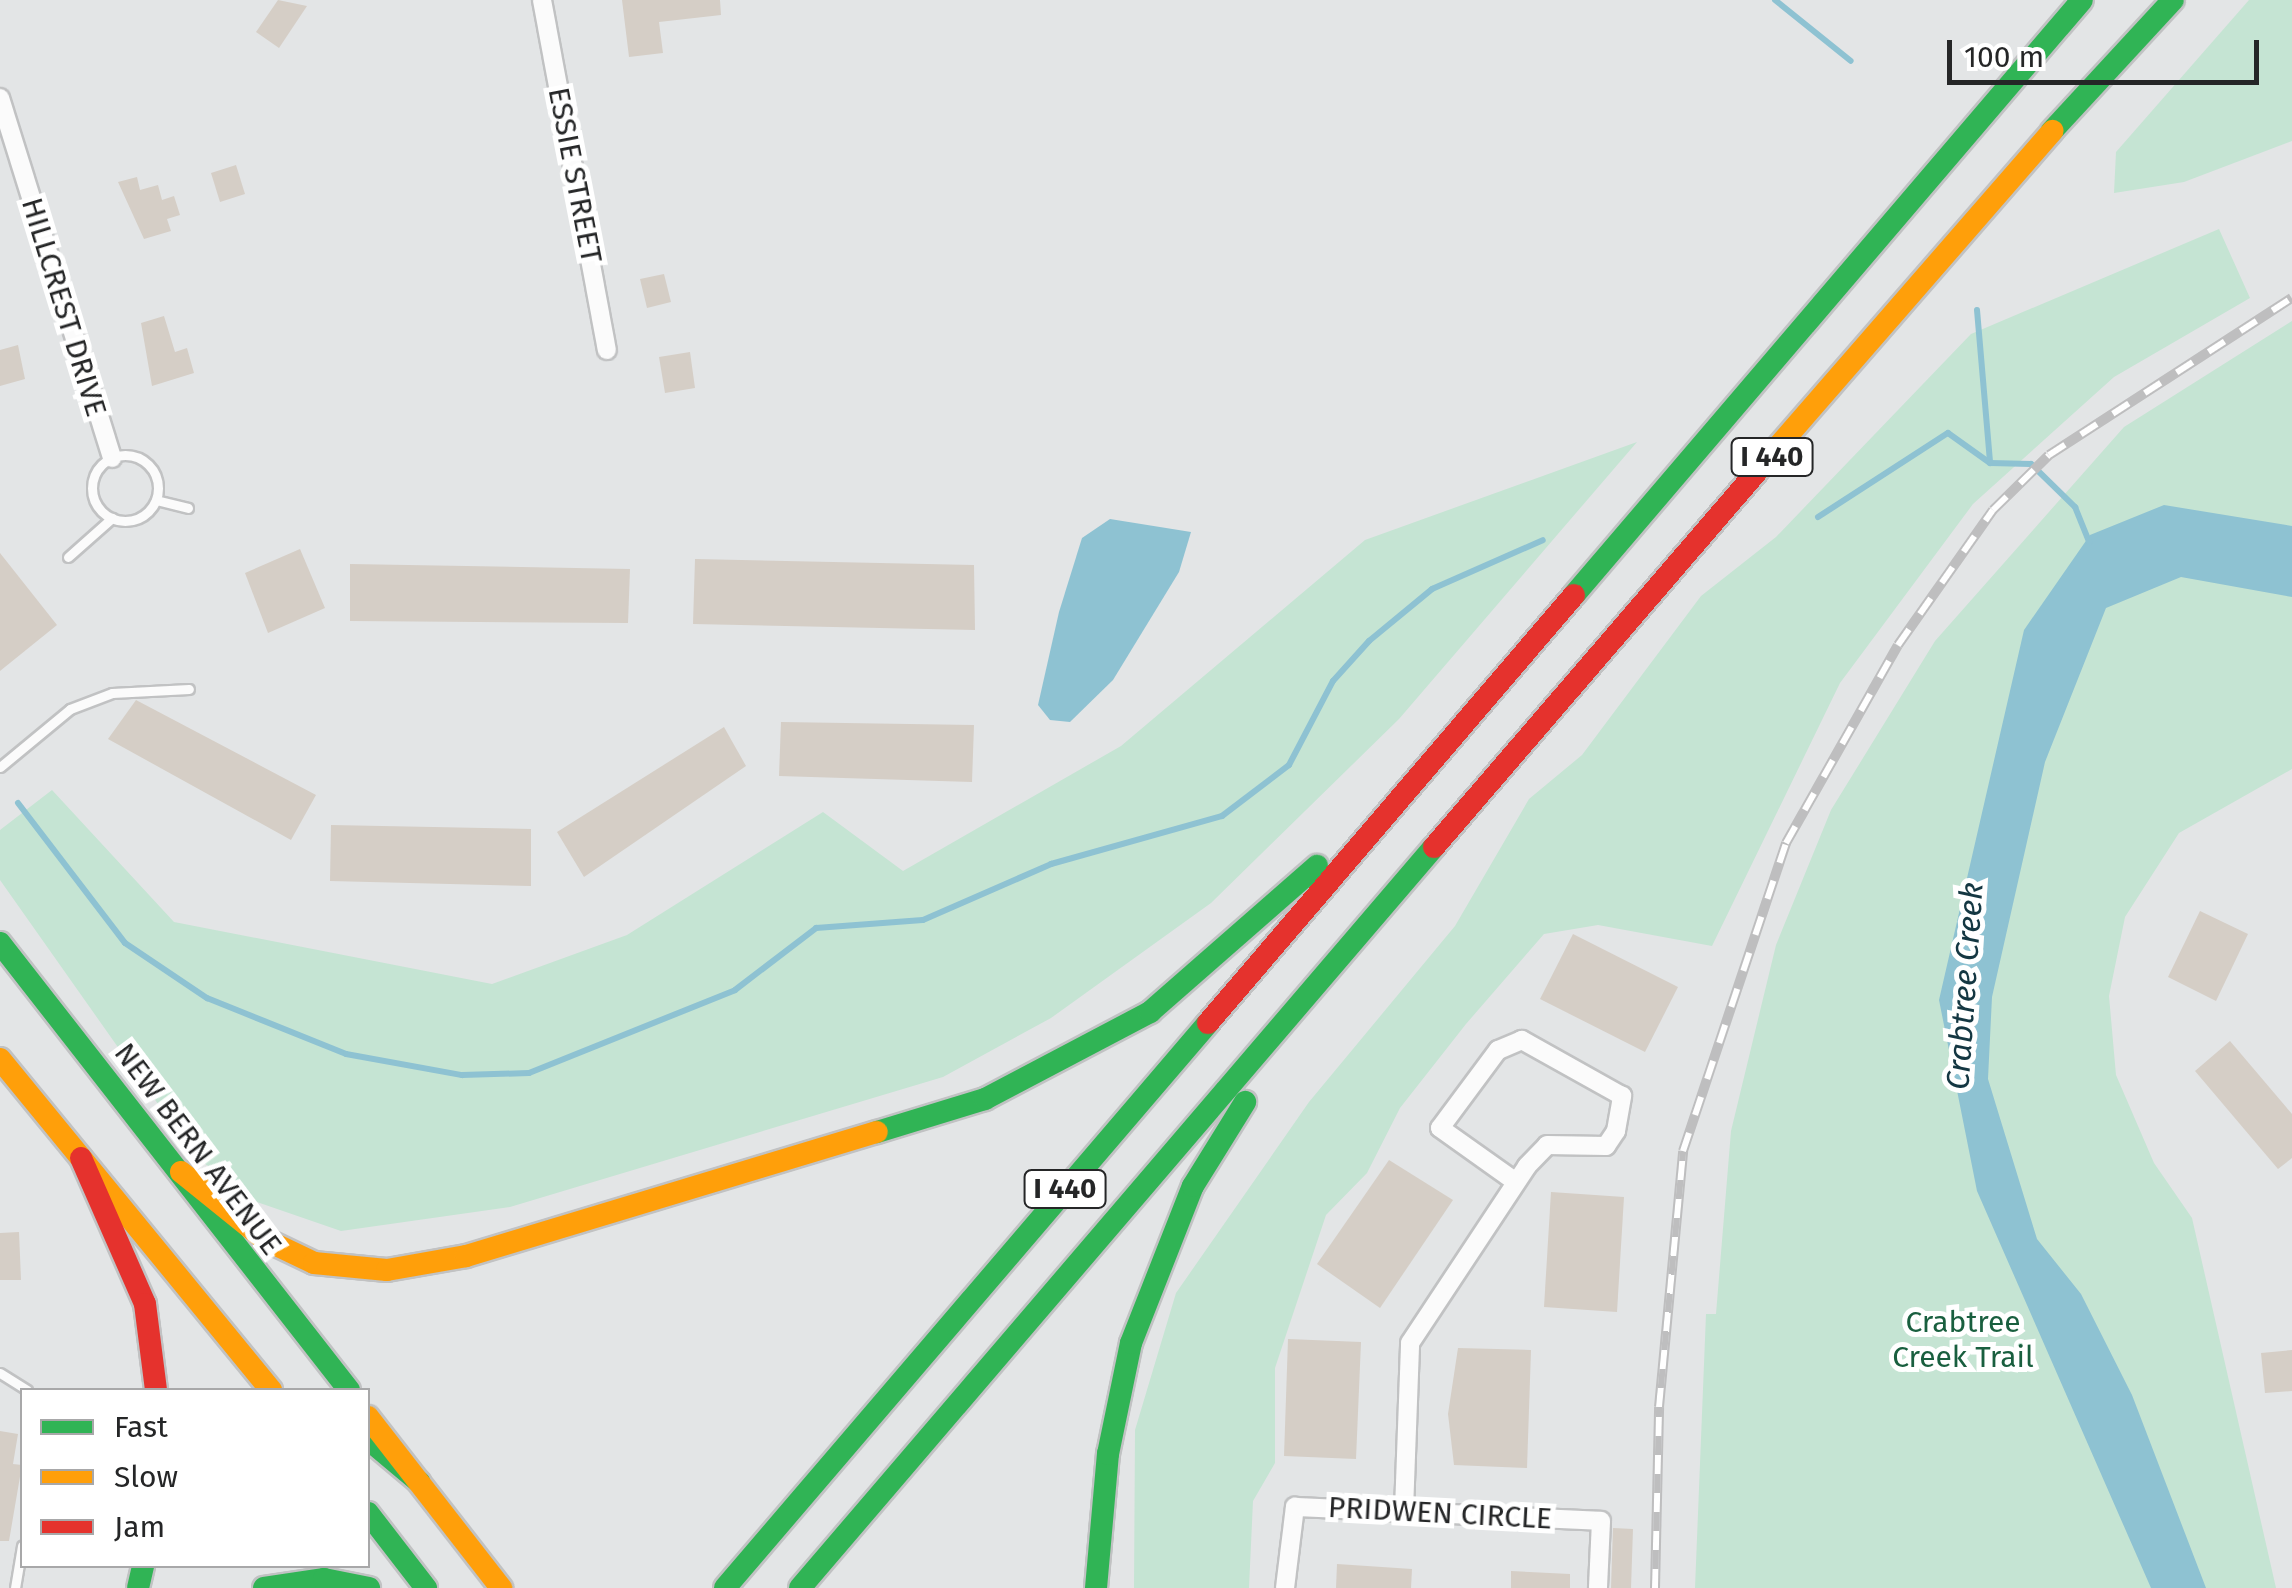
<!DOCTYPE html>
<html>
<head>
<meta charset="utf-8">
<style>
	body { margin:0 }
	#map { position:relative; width:2292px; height:1588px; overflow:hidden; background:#e3e5e6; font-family:"Fira Sans",sans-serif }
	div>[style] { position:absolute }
	.green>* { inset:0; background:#c5e4d3 }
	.water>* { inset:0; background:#8ec2d2 }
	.stream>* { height:6px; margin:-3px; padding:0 3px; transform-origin:3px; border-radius:3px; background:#8ec2d2 }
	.building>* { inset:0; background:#d5cec6 }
	.roads { filter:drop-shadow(2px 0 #c1c2c3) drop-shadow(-2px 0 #c1c2c3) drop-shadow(0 2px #c1c2c3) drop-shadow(0 -2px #c1c2c3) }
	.lane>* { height:9px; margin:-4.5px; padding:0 4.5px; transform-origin:4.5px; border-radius:4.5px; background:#fbfbfb }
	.lane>.ring { margin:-4.5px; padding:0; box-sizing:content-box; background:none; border:9px solid #fbfbfb; border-radius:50% }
	.street>* { height:18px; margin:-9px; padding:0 9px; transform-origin:9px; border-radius:9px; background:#fbfbfb }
	.fast>* { height:22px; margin:-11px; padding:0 11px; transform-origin:11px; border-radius:11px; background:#30b455 }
	.slow>* { height:22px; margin:-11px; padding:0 11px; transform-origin:11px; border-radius:11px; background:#ff9f0a }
	.jam>* { height:22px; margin:-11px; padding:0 11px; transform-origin:11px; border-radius:11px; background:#e5322d }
	.rail>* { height:10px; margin-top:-5px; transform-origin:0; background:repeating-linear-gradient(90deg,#fff 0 19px,#bebebf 0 38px); box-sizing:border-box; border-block:2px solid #bebebf }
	span { translate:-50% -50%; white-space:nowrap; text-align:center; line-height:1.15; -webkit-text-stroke:10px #fff; paint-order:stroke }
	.shield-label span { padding:2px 8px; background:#fff; border:2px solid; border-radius:8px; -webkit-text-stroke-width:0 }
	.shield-label { font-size:28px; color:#252627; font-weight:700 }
	.street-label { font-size:30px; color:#252627 }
	.park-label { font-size:30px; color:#195f3f }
	.water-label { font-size:32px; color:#143742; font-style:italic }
	.legend { position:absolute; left:20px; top:1388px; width:350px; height:180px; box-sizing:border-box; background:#fff; border:2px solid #a8a8a9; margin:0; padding:12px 18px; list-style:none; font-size:30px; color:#252627 }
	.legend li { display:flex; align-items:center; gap:20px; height:50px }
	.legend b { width:50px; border:2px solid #a8a8a9 }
	.scale { position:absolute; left:1947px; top:40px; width:312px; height:45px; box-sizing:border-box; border:5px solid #252627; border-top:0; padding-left:12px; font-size:30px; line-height:35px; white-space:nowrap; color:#252627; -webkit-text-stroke:8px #fff; paint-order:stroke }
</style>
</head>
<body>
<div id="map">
	<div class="green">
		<i style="clip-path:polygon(2249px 0,2292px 0,2292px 141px,2184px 182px,2114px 193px,2116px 152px)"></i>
		<i style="clip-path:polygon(2219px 229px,2250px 298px,2114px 377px,1973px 504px,1840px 683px,1712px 946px,1598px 925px,1544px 934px,1466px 1024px,1400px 1108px,1367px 1173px,1326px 1215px,1275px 1368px,1275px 1463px,1253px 1501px,1249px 1588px,1134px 1588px,1135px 1430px,1176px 1293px,1309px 1102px,1455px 926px,1529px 799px,1582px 755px,1701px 596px,1776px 537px,1971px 334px)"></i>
		<i style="clip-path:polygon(2292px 321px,2292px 769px,2179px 833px,2125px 917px,2109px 996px,2116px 1075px,2154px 1163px,2192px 1218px,2276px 1588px,1695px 1588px,1706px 1314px,1716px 1314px,1731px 1131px,1776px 945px,1831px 810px,1935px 641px,2124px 427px)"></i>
		<i style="clip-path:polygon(1637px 442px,1399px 719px,1211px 903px,1051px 1018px,943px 1077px,510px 1207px,341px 1231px,251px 1200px,194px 1155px,0 880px,0 830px,52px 790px,174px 922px,492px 984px,627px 935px,823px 812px,903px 871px,1121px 746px,1365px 540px)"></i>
	</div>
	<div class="water">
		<i style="clip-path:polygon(2164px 505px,2292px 526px,2292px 597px,2181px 577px,2106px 608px,2045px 762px,1992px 997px,1988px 1079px,2037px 1239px,2081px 1294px,2132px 1395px,2206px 1588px,2151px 1588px,1977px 1191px,1939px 1000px,2024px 630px,2090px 535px)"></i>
		<i style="clip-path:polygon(1110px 519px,1191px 532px,1179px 572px,1113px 680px,1070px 722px,1050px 720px,1038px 705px,1059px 612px,1082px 538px)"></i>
	</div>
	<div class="stream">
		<i style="left:1775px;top:0;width:97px;rotate:38.8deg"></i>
		<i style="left:1977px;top:310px;width:153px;rotate:85.1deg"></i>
		<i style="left:1818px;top:517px;width:155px;rotate:-32.9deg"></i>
		<i style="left:1948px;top:433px;width:52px;rotate:35.5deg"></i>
		<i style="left:1990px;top:463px;width:41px;rotate:1.4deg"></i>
		<i style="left:2031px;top:464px;width:62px;rotate:44.3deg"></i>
		<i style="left:2075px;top:507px;width:38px;rotate:68deg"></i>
		<i style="left:18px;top:803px;width:176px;rotate:52.6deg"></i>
		<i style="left:125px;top:943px;width:99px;rotate:33.9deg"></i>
		<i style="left:207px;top:998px;width:150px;rotate:21.9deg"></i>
		<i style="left:346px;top:1054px;width:118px;rotate:10.3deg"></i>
		<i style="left:462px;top:1075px;width:67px;rotate:-1.7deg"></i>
		<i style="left:529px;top:1073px;width:222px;rotate:-21.9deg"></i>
		<i style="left:735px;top:990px;width:102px;rotate:-37.4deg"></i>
		<i style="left:816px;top:928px;width:107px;rotate:-4.3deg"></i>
		<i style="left:923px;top:920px;width:140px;rotate:-23.6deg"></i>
		<i style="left:1051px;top:864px;width:178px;rotate:-15.7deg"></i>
		<i style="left:1222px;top:816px;width:84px;rotate:-37.3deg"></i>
		<i style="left:1289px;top:765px;width:95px;rotate:-62.4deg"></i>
		<i style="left:1333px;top:681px;width:54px;rotate:-48deg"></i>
		<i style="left:1369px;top:641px;width:82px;rotate:-39.5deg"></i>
		<i style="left:1432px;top:589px;width:121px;rotate:-23.8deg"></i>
	</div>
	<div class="building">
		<i style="clip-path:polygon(278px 0,307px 6px,279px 48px,256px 32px)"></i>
		<i style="clip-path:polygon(622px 0,720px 0,721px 15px,659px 22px,663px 53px,629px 57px)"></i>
		<i style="clip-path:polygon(236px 165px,245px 194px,220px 202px,211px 173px)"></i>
		<i style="clip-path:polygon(137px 177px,140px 190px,158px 185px,162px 200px,174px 196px,180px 215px,167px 219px,171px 231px,144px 239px,118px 182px)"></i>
		<i style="clip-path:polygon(664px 274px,671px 302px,647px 308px,640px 279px)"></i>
		<i style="clip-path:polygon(164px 316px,175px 352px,187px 348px,194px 373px,152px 386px,141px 323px)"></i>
		<i style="clip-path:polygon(18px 345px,25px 379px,0 386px,0 350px)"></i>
		<i style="clip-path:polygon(690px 352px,695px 388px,665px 393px,659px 357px)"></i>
		<i style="clip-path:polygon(300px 549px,325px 608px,268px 633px,245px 573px)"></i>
		<i style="clip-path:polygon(0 553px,57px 625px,0 671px)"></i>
		<i style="clip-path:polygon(695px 559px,974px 565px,975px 630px,693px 624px)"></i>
		<i style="clip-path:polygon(350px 564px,630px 569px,628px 623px,350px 621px)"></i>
		<i style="clip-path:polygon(136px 700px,316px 795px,291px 840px,108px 739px)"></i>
		<i style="clip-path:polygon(781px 722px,974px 725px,972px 782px,779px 776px)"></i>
		<i style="clip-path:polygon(724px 727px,746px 766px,584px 877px,557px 832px)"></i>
		<i style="clip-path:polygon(331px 825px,531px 829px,531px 886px,330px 881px)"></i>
		<i style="clip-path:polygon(2200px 911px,2248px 934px,2216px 1001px,2168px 977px)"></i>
		<i style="clip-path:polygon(1573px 934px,1678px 987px,1645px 1052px,1540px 999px)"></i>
		<i style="clip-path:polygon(2230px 1041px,2292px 1114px,2292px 1158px,2278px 1169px,2195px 1071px)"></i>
		<i style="clip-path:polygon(1389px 1160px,1453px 1200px,1380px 1308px,1317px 1264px)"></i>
		<i style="clip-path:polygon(1551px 1192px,1624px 1197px,1617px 1312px,1544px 1307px)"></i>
		<i style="clip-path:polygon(19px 1232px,21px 1280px,0 1280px,0 1233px)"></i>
		<i style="clip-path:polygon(1288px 1339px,1361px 1342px,1356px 1459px,1284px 1456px)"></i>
		<i style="clip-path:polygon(1458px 1348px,1531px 1350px,1527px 1468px,1454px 1465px,1448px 1414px)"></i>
		<i style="clip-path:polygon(2292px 1350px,2292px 1391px,2265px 1393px,2261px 1353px)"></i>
		<i style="clip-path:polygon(0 1431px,18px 1434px,13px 1464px,22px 1465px,9px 1541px,0 1541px)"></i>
		<i style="clip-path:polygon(1613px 1528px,1633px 1529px,1631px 1588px,1611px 1588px)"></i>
		<i style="clip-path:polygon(1337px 1564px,1412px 1569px,1411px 1588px,1336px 1588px)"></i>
		<i style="clip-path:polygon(1511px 1571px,1570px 1574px,1570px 1588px,1511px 1588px)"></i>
	</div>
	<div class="roads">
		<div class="lane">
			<i class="ring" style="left:92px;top:455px;width:57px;height:57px"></i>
			<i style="left:156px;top:500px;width:33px;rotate:14deg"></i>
			<i style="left:68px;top:557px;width:59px;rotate:-41.6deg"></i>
			<i style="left:0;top:767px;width:91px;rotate:-39.6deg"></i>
			<i style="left:70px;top:709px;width:45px;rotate:-20.9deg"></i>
			<i style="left:112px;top:693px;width:77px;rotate:-3deg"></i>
			<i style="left:0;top:1373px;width:32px;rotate:32deg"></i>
			<i style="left:15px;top:1588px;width:43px;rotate:-80.5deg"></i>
		</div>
		<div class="street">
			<i style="left:542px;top:0;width:356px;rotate:79.5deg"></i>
			<i style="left:0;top:98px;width:377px;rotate:72.7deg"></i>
			<i style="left:1404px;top:1510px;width:167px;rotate:-87.9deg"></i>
			<i style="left:1410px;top:1343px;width:212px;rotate:-56.5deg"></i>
			<i style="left:1527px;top:1166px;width:29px;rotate:-46deg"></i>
			<i style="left:1547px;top:1145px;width:59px;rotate:1deg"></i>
			<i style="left:1606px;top:1146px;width:18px;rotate:-56deg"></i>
			<i style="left:1616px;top:1131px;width:36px;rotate:-80deg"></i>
			<i style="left:1622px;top:1096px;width:115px;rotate:-150.8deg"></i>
			<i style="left:1522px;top:1040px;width:26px;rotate:157deg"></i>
			<i style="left:1498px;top:1050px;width:97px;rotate:126.6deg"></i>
			<i style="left:1440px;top:1128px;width:93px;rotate:35.4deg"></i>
			<i style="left:1285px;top:1588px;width:82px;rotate:-83deg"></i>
			<i style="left:1295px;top:1507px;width:306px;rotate:2.6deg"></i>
			<i style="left:1601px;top:1521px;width:67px;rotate:92.6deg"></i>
		</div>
		<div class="fast">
			<i style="left:2052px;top:131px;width:178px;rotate:-47.3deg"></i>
			<i style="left:1574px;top:595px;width:782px;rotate:-49.51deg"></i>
			<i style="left:0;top:943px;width:567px;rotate:52.02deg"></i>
			<i style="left:877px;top:1132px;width:113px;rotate:-17deg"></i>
			<i style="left:985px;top:1099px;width:187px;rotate:-27.8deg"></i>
			<i style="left:1150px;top:1012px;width:222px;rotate:-41.2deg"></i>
			<i style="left:368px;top:1439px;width:67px;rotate:40.1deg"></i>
			<i style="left:368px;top:1513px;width:95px;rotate:52.3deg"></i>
			<i style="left:138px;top:1588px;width:23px;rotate:-77deg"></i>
			<i style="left:264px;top:1588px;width:61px;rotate:-8.5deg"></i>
			<i style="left:324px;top:1579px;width:46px;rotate:11.3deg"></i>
			<i style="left:725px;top:1588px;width:743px;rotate:-49.47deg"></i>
			<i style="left:800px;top:1588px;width:975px;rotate:-49.45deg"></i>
			<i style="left:1096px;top:1588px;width:135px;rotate:-84.9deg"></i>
			<i style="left:1108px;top:1454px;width:113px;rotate:-78.3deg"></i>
			<i style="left:1131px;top:1343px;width:169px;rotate:-68.5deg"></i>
			<i style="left:1193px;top:1186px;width:99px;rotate:-58.2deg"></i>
		</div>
		<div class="slow">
			<i style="left:1756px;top:472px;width:452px;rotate:-49deg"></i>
			<i style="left:0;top:1059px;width:428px;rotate:50.7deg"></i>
			<i style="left:181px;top:1172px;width:107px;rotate:38.9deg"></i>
			<i style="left:264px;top:1239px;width:55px;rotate:25.6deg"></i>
			<i style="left:314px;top:1263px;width:73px;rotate:5.5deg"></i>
			<i style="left:387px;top:1270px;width:80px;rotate:-10deg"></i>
			<i style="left:466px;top:1256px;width:429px;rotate:-16.8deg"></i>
			<i style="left:368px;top:1417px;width:217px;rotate:52.1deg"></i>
		</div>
		<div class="jam">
			<i style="left:1434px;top:847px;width:494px;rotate:-49.3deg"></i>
			<i style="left:1208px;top:1023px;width:563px;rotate:-49.46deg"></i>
			<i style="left:81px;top:1158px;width:159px;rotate:66.3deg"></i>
			<i style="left:145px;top:1304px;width:87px;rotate:82.7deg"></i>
		</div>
	</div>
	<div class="rail">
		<i style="left:1655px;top:1588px;width:181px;rotate:-88.7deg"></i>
		<i style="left:1659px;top:1407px;width:257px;rotate:-84.6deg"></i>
		<i style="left:1683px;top:1151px;width:325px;rotate:-71.5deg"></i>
		<i style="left:1786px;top:843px;width:227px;rotate:-60.5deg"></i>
		<i style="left:1898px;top:645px;width:165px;rotate:-54.9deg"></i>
		<i style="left:1993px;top:510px;width:78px;rotate:-44.5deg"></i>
		<i style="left:2049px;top:455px;width:289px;rotate:-32.9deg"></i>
	</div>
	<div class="shield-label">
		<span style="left:1772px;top:457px">I 440</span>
		<span style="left:1065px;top:1189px">I 440</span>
	</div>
	<div class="street-label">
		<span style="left:575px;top:175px;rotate:79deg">ESSIE STREET</span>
		<span style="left:64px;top:307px;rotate:73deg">HILLCREST DRIVE</span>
		<span style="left:198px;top:1149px;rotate:53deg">NEW BERN AVENUE</span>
		<span style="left:1440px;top:1513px;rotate:3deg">PRIDWEN CIRCLE</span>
	</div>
	<div class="park-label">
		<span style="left:1963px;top:1339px">Crabtree<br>Creek Trail</span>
	</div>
	<div class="water-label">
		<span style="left:1965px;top:986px;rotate:-86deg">Crabtree Creek</span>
	</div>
	<ul class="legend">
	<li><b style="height:12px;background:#30b455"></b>Fast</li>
	<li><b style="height:12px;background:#ff9f0a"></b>Slow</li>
	<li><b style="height:12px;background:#e5322d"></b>Jam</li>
	</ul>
	<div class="scale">100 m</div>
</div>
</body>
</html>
